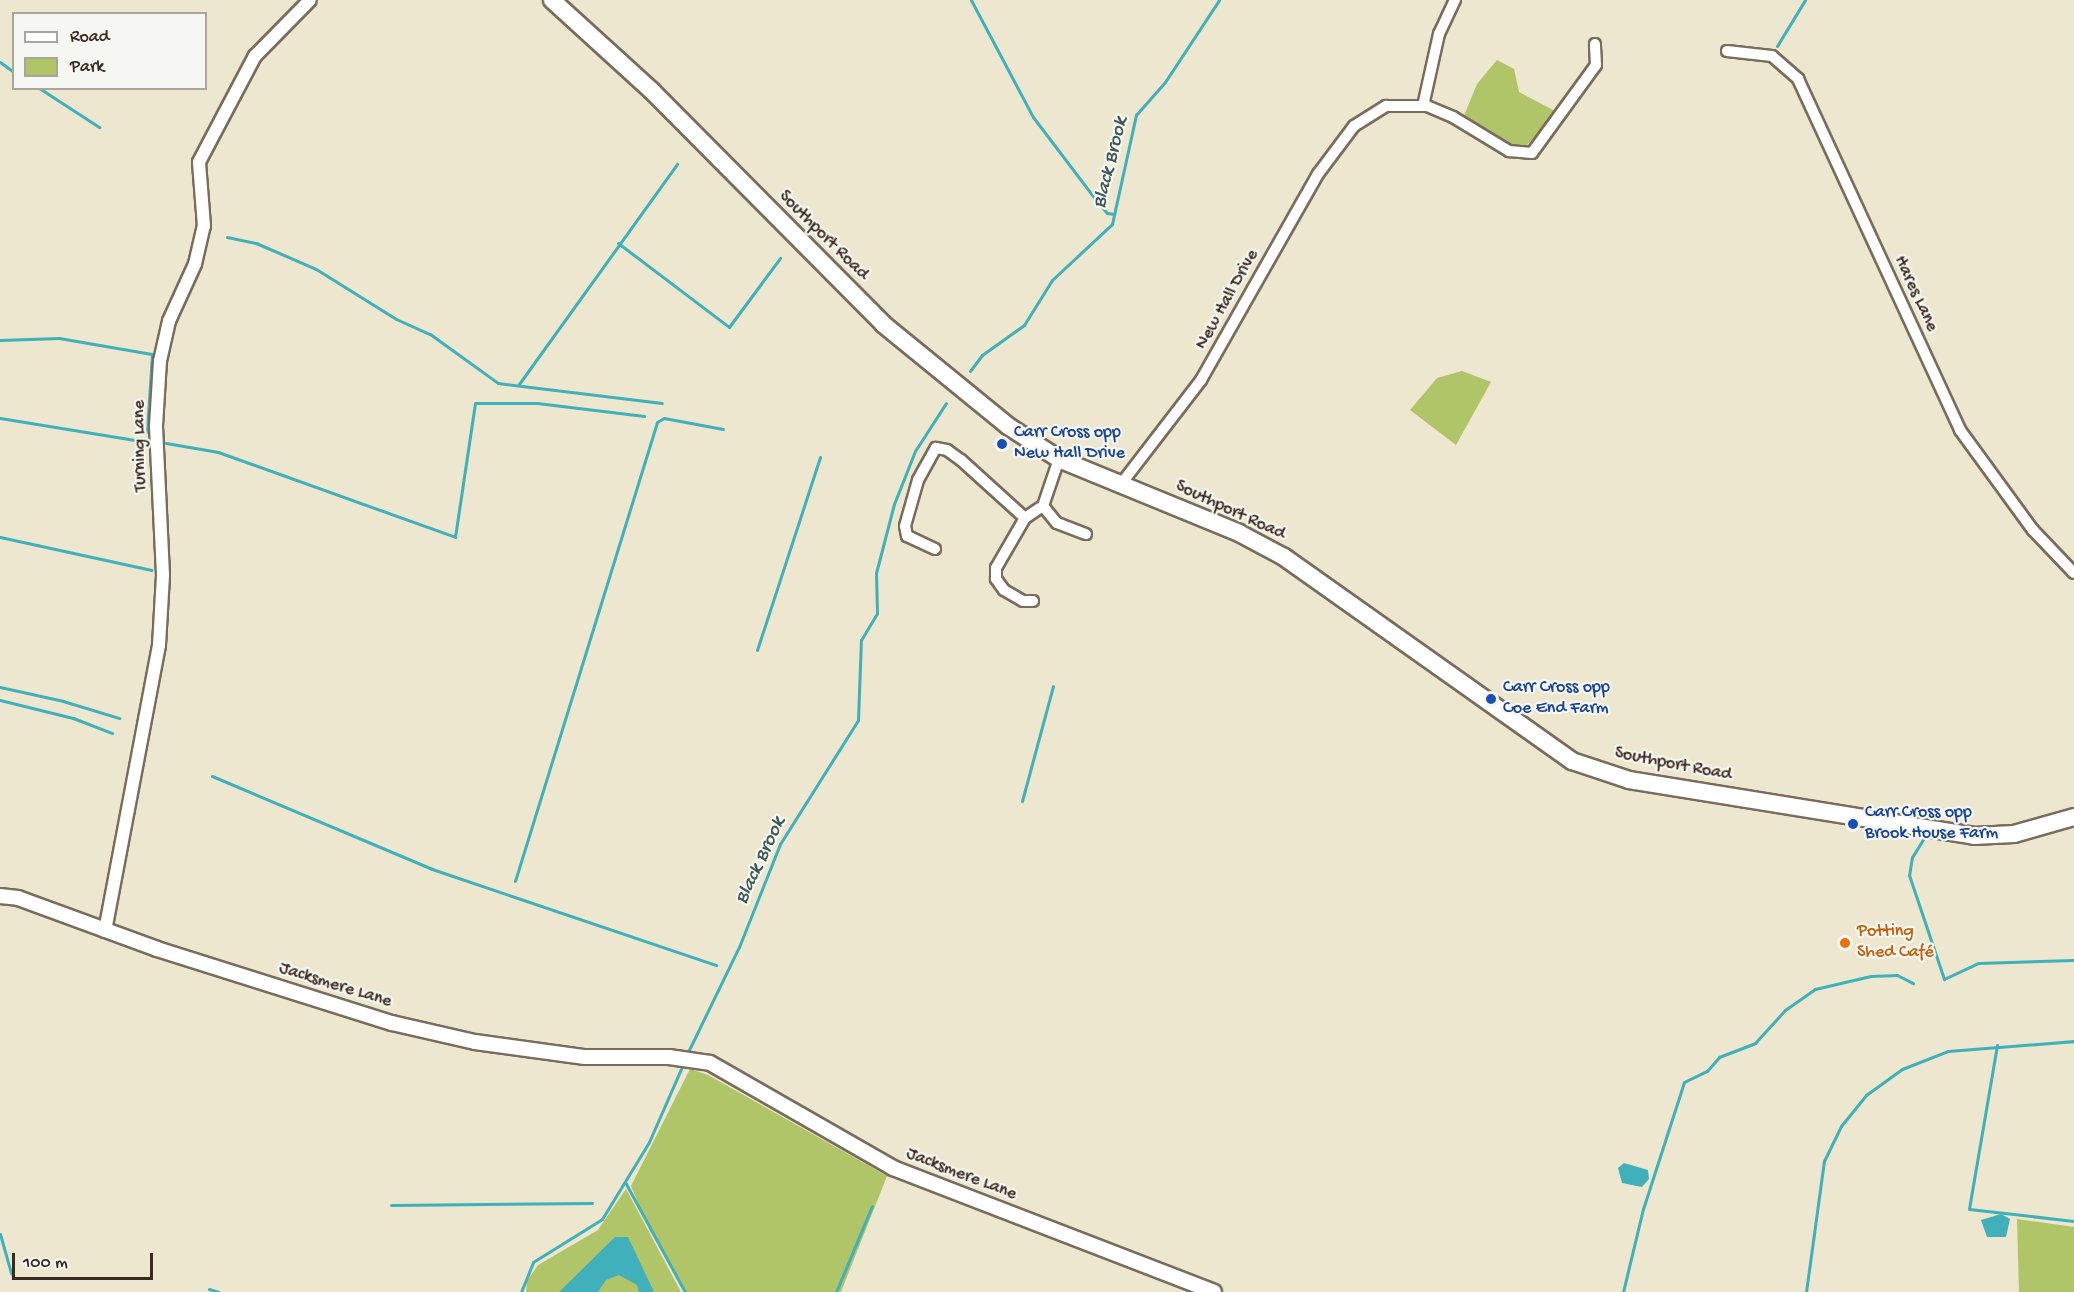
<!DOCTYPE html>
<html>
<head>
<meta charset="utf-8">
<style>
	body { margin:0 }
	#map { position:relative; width:2074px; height:1292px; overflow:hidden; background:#ece7ce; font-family:"Gochi Hand",sans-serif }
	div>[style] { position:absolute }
	.green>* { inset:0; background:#b0c468 }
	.water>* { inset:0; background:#40b0ba }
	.stream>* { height:3px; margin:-1.5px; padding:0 1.5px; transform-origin:1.5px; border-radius:1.5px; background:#40b0ba }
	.roads { filter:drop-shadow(2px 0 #796c5c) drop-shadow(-2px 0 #796c5c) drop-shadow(0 2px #796c5c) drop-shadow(0 -2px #796c5c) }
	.minor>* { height:10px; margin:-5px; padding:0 5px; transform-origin:5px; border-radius:5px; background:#fff }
	.tertiary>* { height:12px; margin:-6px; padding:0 6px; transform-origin:6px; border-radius:6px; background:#fff }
	.secondary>* { height:14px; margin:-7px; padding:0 7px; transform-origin:7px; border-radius:7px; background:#fff }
	.trunk>* { height:16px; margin:-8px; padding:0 8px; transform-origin:8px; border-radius:8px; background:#fff }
	.dots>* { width:16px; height:16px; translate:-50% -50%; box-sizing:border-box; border:3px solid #f6f6f2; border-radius:50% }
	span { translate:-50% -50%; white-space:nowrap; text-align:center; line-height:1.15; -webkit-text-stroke:4.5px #f6f6f2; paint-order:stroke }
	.street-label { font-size:18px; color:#3b2a1e }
	.transit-label { font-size:18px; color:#164399 }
	.left { translate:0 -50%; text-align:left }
	.food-label { font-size:18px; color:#c56008 }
	.water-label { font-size:20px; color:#3d5955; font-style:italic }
	.legend { position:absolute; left:12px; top:12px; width:195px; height:78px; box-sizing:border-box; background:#f6f6f2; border:2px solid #aba49d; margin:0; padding:8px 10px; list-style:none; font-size:18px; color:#3b2a1e }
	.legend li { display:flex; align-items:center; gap:12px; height:30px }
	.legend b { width:30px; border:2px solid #aba49d }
	.scale { position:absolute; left:12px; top:1253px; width:141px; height:27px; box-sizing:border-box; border:3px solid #3b2a1e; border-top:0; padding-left:8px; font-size:18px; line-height:21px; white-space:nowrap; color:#3b2a1e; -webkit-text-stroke:4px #f6f6f2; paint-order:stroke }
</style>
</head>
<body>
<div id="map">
	<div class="green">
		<i style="clip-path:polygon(1497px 60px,1514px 69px,1519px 92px,1557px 112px,1540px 134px,1524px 147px,1509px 147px,1463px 118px,1477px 84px)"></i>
		<i style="clip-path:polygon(1462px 371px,1491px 382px,1456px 445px,1410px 410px,1437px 378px)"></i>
		<i style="clip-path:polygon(690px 1069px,708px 1075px,887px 1176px,841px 1292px,686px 1292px,650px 1231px,631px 1186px)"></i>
		<i style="clip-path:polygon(626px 1189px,681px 1292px,526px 1292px,527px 1281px,538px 1265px,598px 1230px)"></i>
		<i style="clip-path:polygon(2017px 1219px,2074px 1227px,2074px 1292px,2019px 1292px)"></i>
	</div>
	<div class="water">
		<i style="clip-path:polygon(1624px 1163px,1648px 1170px,1649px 1179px,1642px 1187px,1622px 1183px,1618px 1168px)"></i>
		<i style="clip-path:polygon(2001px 1214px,2010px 1219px,2006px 1237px,1987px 1237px,1981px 1220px)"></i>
		<i style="clip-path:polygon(615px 1237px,628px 1237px,654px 1292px,639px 1292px,637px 1285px,619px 1275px,606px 1280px,598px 1292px,559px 1292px)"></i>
	</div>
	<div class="stream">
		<i style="left:971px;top:0;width:132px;rotate:62.1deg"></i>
		<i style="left:1033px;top:117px;width:104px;rotate:52.8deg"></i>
		<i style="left:1096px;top:200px;width:17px;rotate:50deg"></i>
		<i style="left:1107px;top:213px;width:7px;rotate:8deg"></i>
		<i style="left:1777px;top:46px;width:54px;rotate:-58.7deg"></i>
		<i style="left:0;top:62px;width:17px;rotate:36deg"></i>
		<i style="left:39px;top:88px;width:72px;rotate:33deg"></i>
		<i style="left:227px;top:237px;width:30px;rotate:12deg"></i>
		<i style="left:256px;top:243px;width:65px;rotate:23.4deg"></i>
		<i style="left:316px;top:269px;width:94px;rotate:32deg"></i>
		<i style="left:396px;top:319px;width:37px;rotate:24deg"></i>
		<i style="left:430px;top:334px;width:84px;rotate:35.8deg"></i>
		<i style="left:498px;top:383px;width:165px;rotate:7deg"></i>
		<i style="left:618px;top:243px;width:139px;rotate:37.1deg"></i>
		<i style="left:729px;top:327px;width:86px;rotate:-53.5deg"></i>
		<i style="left:0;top:340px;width:59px;rotate:-1.9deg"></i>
		<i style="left:59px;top:338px;width:94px;rotate:9.8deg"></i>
		<i style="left:152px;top:354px;width:78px;rotate:93.7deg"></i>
		<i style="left:970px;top:371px;width:20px;rotate:-53deg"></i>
		<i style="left:982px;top:355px;width:52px;rotate:-35.5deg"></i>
		<i style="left:1024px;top:325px;width:53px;rotate:-58.1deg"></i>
		<i style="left:1052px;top:280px;width:82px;rotate:-43deg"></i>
		<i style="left:1112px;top:224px;width:112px;rotate:-77.6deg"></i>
		<i style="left:1136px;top:115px;width:44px;rotate:-48.7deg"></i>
		<i style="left:1165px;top:82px;width:98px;rotate:-56.6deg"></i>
		<i style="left:519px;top:384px;width:271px;rotate:-54.3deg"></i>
		<i style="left:0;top:418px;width:149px;rotate:9.3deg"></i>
		<i style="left:166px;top:443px;width:53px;rotate:9.8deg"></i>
		<i style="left:218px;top:452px;width:252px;rotate:19.7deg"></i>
		<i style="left:455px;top:537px;width:135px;rotate:-81.5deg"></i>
		<i style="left:475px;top:403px;width:62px"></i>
		<i style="left:537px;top:403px;width:108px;rotate:6.9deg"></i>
		<i style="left:0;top:537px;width:155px;rotate:12.3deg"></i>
		<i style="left:757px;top:650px;width:203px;rotate:-71.9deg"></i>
		<i style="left:0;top:687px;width:65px;rotate:12.5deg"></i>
		<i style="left:63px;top:701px;width:59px;rotate:16.9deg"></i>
		<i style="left:0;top:700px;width:75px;rotate:13.9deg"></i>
		<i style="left:73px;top:718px;width:42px;rotate:21deg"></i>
		<i style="left:212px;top:776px;width:239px;rotate:22.9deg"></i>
		<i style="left:432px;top:869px;width:300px;rotate:18.7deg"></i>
		<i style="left:1022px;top:801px;width:119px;rotate:-74.9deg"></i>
		<i style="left:1924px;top:838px;width:22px;rotate:122deg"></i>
		<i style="left:1912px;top:857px;width:18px;rotate:99deg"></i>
		<i style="left:1909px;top:875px;width:110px;rotate:71.4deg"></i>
		<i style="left:1944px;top:979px;width:38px;rotate:-25deg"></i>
		<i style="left:1979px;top:963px;width:95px;rotate:-1.8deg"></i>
		<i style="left:515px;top:881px;width:480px;rotate:-72.8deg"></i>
		<i style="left:657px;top:422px;width:8px;rotate:-30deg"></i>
		<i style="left:664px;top:418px;width:60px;rotate:10.6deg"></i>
		<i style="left:1997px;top:1045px;width:166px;rotate:99.7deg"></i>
		<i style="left:1969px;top:1209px;width:106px;rotate:6.5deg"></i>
		<i style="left:686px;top:1056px;width:121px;rotate:-64.1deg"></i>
		<i style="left:739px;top:947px;width:111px;rotate:-68.3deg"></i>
		<i style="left:780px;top:844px;width:146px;rotate:-57.8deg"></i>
		<i style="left:858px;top:720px;width:80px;rotate:-87.9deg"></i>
		<i style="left:861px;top:640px;width:31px;rotate:-59deg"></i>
		<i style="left:877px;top:613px;width:40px;rotate:-91.4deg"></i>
		<i style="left:876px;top:573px;width:71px;rotate:-75.4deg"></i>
		<i style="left:894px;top:504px;width:57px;rotate:-68.4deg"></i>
		<i style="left:915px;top:451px;width:57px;rotate:-57.1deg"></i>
		<i style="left:625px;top:1182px;width:125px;rotate:61.4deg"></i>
		<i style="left:391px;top:1205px;width:201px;rotate:-0.6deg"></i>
		<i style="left:0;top:1234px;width:41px;rotate:74.2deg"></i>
		<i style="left:209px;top:1289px;width:10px;rotate:17deg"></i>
		<i style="left:521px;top:1292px;width:32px;rotate:-68deg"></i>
		<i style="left:533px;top:1262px;width:81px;rotate:-31.9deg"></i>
		<i style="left:602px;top:1219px;width:90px;rotate:-58.6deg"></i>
		<i style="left:649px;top:1142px;width:87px;rotate:-66.4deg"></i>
		<i style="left:836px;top:1292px;width:93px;rotate:-67.3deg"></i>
		<i style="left:1623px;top:1292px;width:85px;rotate:-76.5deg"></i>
		<i style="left:1643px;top:1209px;width:133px;rotate:-72.1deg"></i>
		<i style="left:1684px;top:1082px;width:25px;rotate:-26deg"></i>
		<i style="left:1707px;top:1071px;width:18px;rotate:-49deg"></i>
		<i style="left:1719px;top:1057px;width:39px;rotate:-21deg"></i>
		<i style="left:1755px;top:1043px;width:45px;rotate:-47.7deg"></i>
		<i style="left:1785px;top:1010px;width:37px;rotate:-35deg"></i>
		<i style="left:1815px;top:989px;width:57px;rotate:-13.1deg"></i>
		<i style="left:1871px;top:976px;width:26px;rotate:-2deg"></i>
		<i style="left:1897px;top:975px;width:18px;rotate:27deg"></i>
		<i style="left:1806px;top:1292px;width:132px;rotate:-82.2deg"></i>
		<i style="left:1824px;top:1161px;width:39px;rotate:-64deg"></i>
		<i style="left:1841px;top:1126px;width:40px;rotate:-51deg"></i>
		<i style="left:1866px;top:1095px;width:44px;rotate:-35.8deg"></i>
		<i style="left:1902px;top:1069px;width:49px;rotate:-21.4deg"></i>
		<i style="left:1948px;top:1051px;width:126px;rotate:-4.5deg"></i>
	</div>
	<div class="roads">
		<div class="minor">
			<i style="left:1727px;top:51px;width:45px;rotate:6.3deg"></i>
			<i style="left:1772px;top:56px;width:35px;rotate:41deg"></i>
			<i style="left:1798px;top:79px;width:387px;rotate:65.2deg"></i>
			<i style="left:1960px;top:430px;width:124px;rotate:53.9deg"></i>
			<i style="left:2033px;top:530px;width:59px;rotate:46.4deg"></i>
			<i style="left:1427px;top:106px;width:4px;rotate:180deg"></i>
			<i style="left:1423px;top:106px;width:74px;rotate:-77.5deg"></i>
			<i style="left:1439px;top:34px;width:38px;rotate:-65deg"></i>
			<i style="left:1121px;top:484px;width:131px;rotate:-52.4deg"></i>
			<i style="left:1201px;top:380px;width:237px;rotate:-60.4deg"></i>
			<i style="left:1318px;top:174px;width:60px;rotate:-53.1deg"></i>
			<i style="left:1354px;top:126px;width:38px;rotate:-32deg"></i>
			<i style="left:1386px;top:106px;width:41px"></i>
			<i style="left:1427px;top:106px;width:28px;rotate:23deg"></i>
			<i style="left:1453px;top:117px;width:66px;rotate:31.3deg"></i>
			<i style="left:1509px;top:151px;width:23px;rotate:5deg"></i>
			<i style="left:1532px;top:153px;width:109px;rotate:-54deg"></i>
			<i style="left:1596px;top:65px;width:21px;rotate:-93deg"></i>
			<i style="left:1043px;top:506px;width:22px;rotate:51deg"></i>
			<i style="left:1057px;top:523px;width:31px;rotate:21deg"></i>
			<i style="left:935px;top:549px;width:31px;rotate:-155deg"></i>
			<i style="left:907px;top:536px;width:10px;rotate:-101deg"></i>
			<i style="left:905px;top:526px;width:48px;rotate:-74.2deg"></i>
			<i style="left:918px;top:480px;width:37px;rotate:-61deg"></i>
			<i style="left:936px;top:448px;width:11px;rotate:10deg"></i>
			<i style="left:947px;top:450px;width:17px;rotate:36deg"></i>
			<i style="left:961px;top:460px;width:86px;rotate:42.2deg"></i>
			<i style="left:1033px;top:601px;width:10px;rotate:180deg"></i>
			<i style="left:1023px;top:601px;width:22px;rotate:-150deg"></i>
			<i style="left:1004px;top:590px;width:14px;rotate:-126deg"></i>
			<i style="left:996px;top:579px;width:11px;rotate:-90deg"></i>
			<i style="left:996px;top:568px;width:58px;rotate:-59.9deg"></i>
			<i style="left:1025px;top:518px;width:22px;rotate:-34deg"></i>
			<i style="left:1043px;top:506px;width:50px;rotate:-71.2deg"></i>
		</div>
		<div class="tertiary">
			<i style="left:105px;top:931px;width:291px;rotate:-79.3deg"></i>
			<i style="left:159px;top:645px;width:70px;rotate:-86.7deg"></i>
			<i style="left:163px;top:575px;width:149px;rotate:-92.7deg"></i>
			<i style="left:156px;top:426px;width:65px;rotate:-86.5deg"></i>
			<i style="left:160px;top:361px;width:41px;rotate:-77.3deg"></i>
			<i style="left:169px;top:321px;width:63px;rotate:-65.5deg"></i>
			<i style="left:195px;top:264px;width:39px;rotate:-77deg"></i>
			<i style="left:204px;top:226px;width:64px;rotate:-94.5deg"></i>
			<i style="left:199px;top:162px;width:120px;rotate:-62.2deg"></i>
			<i style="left:255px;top:56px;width:78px;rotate:-45.5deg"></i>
		</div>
		<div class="secondary">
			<i style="left:0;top:896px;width:18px;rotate:6deg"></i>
			<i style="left:18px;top:898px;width:148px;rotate:20.1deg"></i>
			<i style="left:157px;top:949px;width:246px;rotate:17.5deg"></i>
			<i style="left:392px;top:1023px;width:85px;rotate:12.9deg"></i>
			<i style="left:475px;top:1042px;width:111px;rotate:7.8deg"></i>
			<i style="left:585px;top:1057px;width:84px"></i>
			<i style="left:669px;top:1057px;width:41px;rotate:8.3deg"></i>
			<i style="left:710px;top:1063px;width:211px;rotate:29.8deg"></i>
			<i style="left:893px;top:1168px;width:344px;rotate:21.1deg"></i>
		</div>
		<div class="trunk">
			<i style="left:552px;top:0;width:135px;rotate:42.3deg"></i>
			<i style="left:652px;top:91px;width:328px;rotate:45.2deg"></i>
			<i style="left:883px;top:324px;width:161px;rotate:39.2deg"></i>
			<i style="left:1008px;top:426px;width:61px;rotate:32.9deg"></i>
			<i style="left:1059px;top:459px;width:195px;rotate:22.3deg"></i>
			<i style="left:1239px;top:533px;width:51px;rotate:28.1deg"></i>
			<i style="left:1284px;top:557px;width:353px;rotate:35.3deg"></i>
			<i style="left:1572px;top:761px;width:60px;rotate:18.4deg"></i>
			<i style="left:1629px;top:780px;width:350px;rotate:9.2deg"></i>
			<i style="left:1974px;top:836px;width:40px;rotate:-2.9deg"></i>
			<i style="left:2014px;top:834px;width:62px;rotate:-15.8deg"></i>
		</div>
	</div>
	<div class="dots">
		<i style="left:1002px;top:444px;background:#1a4fb4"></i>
		<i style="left:1491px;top:699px;background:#1a4fb4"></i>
		<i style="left:1853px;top:824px;background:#1a4fb4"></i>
		<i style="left:1845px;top:943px;background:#e8710a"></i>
	</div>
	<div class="street-label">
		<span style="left:823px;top:236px;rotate:45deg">Southport Road</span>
		<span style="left:1915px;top:294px;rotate:65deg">Hares Lane</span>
		<span style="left:1228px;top:300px;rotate:-61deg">New Hall Drive</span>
		<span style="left:141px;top:446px;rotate:-91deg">Turning Lane</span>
		<span style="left:1230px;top:511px;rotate:25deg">Southport Road</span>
		<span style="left:1673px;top:765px;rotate:11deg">Southport Road</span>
		<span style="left:335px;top:986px;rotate:17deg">Jacksmere Lane</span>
		<span style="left:961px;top:1175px;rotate:21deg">Jacksmere Lane</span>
	</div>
	<div class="transit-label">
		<span class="left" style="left:1014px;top:444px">Carr Cross opp<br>New Hall Drive</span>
		<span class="left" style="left:1503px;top:699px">Carr Cross opp<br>Coe End Farm</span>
		<span class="left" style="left:1865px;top:824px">Carr Cross opp<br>Brook House Farm</span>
	</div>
	<div class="food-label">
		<span class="left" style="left:1857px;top:943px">Potting<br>Shed Café</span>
	</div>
	<div class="water-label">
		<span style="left:1111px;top:163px;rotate:-76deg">Black Brook</span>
		<span style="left:761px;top:861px;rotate:-65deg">Black Brook</span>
	</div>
	<ul class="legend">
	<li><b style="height:8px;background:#fff"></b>Road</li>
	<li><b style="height:16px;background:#b0c468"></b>Park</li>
	</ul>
	<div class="scale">100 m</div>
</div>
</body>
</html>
